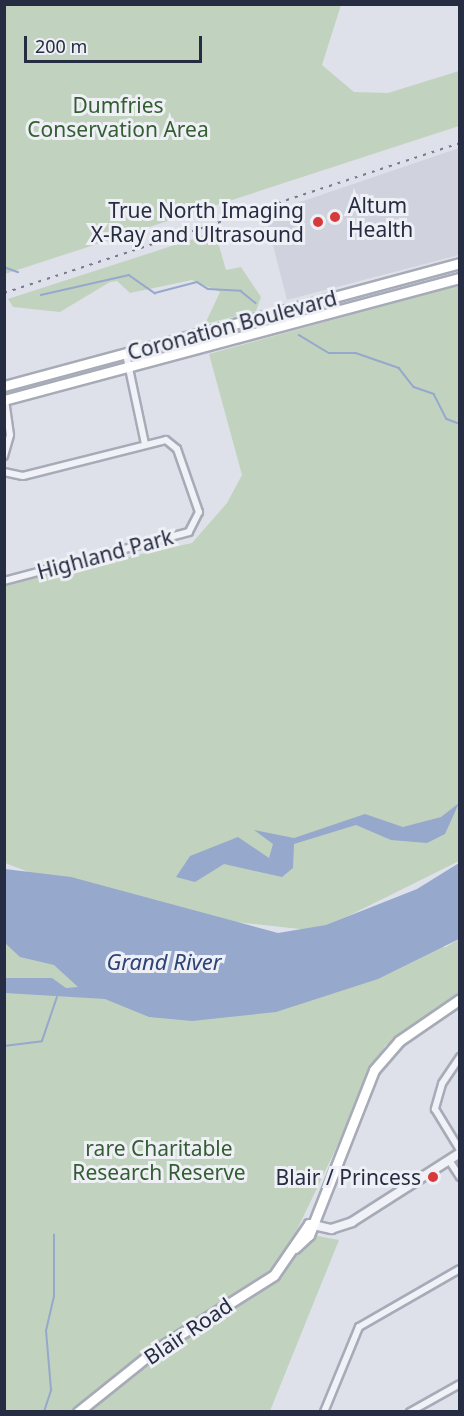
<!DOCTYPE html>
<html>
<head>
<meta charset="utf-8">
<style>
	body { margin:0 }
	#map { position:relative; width:464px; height:1416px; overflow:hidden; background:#dee1e9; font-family:"Noto Sans",sans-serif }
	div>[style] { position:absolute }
	.built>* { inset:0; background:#d0d3de }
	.green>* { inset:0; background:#c1d3bf }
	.water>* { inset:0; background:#96a8cc }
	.stream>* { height:1.5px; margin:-0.75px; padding:0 0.75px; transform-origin:0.75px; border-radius:0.75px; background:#96a8cc }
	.roads { filter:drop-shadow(2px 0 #a7abb7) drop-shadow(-2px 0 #a7abb7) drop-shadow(0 2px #a7abb7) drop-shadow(0 -2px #a7abb7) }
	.minor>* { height:6px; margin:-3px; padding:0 3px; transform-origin:3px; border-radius:3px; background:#f1f2f7 }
	.tertiary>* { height:8px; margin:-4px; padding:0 4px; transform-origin:4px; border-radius:4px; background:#f1f2f7 }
	.secondary>* { height:9px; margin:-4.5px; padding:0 4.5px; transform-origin:4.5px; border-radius:4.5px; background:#fff }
	.rail>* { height:1.5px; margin-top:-0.75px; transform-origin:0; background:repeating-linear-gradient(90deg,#767d93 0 3px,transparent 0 9px) }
	.dots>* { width:16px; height:16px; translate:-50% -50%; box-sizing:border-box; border:3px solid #eef0f6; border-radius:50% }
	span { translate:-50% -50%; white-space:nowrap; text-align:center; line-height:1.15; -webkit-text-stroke:6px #eef0f6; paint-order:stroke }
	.park-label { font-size:21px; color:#345d32 }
	.poi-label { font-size:21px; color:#262c41 }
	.left { translate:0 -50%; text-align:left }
	.right { translate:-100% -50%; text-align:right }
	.street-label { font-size:21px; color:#262c41 }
	.water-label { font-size:22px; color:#2d4477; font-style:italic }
	.frame { position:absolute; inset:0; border:6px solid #262c41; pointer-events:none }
	.scale { position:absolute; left:24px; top:36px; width:178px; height:27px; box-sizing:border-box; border:3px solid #262c41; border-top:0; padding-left:8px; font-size:18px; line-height:21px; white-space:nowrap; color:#262c41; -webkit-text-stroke:4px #eef0f6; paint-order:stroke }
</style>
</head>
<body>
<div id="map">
	<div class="built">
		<i style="clip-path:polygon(459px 148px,459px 255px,287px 300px,265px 214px)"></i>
	</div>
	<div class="green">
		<i style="clip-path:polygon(5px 4px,341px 5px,322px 65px,354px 92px,388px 93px,459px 71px,459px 126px,5px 274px)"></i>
		<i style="clip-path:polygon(215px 232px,226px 270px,241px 267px,261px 297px,256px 311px,205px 324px,220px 292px,192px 280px,130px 293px,117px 281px,110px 282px,60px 312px,13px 307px,8px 299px)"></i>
		<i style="clip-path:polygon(459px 285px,459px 861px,318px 931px,132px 911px,5px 863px,4px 584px,192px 543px,227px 503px,242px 475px,209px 354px)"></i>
		<i style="clip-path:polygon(5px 937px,446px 947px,459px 939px,459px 992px,385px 1046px,296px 1232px,339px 1240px,270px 1411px,5px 1411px)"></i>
	</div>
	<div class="water">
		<i style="clip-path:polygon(459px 803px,445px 834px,427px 843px,391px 840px,356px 825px,294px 844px,293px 868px,282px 877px,224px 864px,195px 882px,176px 877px,190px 856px,238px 837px,269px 858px,273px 844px,254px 830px,294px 838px,365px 814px,403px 827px,441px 817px)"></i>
		<i style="clip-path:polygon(459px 863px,459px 939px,378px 979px,276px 1012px,192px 1021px,149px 1017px,105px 999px,5px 993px,5px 978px,52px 978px,66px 988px,78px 987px,54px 965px,20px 957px,5px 943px,5px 869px,71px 877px,278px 933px,326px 925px,417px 889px)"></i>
	</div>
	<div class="stream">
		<i style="left:4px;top:267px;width:15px;rotate:20deg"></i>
		<i style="left:41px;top:295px;width:90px;rotate:-12.8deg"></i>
		<i style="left:129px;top:275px;width:32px;rotate:35deg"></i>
		<i style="left:155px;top:293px;width:43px;rotate:-14.7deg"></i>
		<i style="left:197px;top:282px;width:13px;rotate:32deg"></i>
		<i style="left:208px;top:289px;width:33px;rotate:3deg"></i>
		<i style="left:241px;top:291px;width:19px;rotate:39deg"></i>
		<i style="left:299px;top:335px;width:35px;rotate:31deg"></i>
		<i style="left:329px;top:353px;width:27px"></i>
		<i style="left:356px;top:353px;width:46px;rotate:19.2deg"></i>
		<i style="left:399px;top:368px;width:24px;rotate:52deg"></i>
		<i style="left:414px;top:387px;width:21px;rotate:19deg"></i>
		<i style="left:434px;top:394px;width:28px;rotate:63deg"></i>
		<i style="left:447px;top:419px;width:14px;rotate:21deg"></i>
		<i style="left:4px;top:1046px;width:38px;rotate:-7deg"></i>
		<i style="left:42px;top:1041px;width:46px;rotate:-71.2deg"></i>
		<i style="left:44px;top:1412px;width:23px;rotate:-72deg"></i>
		<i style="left:51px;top:1390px;width:59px;rotate:-94.8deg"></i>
		<i style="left:46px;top:1331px;width:35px;rotate:-77deg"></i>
		<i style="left:54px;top:1297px;width:62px;rotate:-90deg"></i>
	</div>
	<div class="roads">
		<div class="minor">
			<i style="left:126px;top:354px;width:92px;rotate:78.1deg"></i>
			<i style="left:4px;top:456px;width:22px;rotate:-74deg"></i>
			<i style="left:10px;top:435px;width:37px;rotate:-98deg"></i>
			<i style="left:4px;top:472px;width:19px;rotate:12deg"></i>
			<i style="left:23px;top:476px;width:147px;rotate:-14.1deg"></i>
			<i style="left:166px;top:440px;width:14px;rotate:39deg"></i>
			<i style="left:177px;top:449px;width:67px;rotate:70.8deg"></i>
			<i style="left:199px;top:512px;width:22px;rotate:117deg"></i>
			<i style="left:189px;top:532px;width:191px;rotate:165.2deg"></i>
			<i style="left:460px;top:1057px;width:32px;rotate:124deg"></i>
			<i style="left:442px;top:1084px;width:26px;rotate:106deg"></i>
			<i style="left:435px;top:1109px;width:48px;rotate:58.6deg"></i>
			<i style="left:449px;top:1160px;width:20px;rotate:57deg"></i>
			<i style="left:324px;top:1412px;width:92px;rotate:-67.6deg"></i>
			<i style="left:359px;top:1327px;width:116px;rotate:-29.9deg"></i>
			<i style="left:410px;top:1412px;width:57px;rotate:-29.2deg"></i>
		</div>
		<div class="tertiary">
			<i style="left:309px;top:1224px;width:23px;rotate:13deg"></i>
			<i style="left:331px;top:1229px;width:22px;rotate:-18deg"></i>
			<i style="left:352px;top:1222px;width:128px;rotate:-32.6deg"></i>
		</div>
		<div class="secondary">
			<i style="left:4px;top:386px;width:472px;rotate:-15.1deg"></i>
			<i style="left:4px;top:400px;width:472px;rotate:-15deg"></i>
			<i style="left:295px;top:1248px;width:19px;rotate:-43deg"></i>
			<i style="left:309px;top:1235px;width:177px;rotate:-68.5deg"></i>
			<i style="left:374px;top:1070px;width:38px;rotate:-49deg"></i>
			<i style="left:399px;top:1041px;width:74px;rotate:-34.5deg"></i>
			<i style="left:78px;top:1412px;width:97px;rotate:-38.8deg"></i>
			<i style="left:154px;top:1351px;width:142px;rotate:-32.3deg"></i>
			<i style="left:274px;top:1275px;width:62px;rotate:-55.5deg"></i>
		</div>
	</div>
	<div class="rail">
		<i style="left:4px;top:293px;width:480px;rotate:-18.2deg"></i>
	</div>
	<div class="dots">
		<i style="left:335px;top:217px;background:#d73a3a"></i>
		<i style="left:318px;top:222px;background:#d73a3a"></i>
		<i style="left:433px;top:1177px;background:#d73a3a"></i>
	</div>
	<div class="park-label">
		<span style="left:118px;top:117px">Dumfries<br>Conservation Area</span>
		<span style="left:159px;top:1160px">rare Charitable<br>Research Reserve</span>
	</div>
	<div class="poi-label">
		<span class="left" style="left:348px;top:217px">Altum<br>Health</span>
		<span class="right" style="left:304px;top:222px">True North Imaging<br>X-Ray and Ultrasound</span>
		<span class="right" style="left:421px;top:1177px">Blair / Princess</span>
	</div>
	<div class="street-label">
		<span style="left:232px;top:325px;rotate:-15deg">Coronation Boulevard</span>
		<span style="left:105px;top:554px;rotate:-15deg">Highland Park</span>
		<span style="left:188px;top:1331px;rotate:-34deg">Blair Road</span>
	</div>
	<div class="water-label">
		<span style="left:164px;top:962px">Grand River</span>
	</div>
	<div class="frame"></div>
	<div class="scale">200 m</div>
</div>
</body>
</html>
